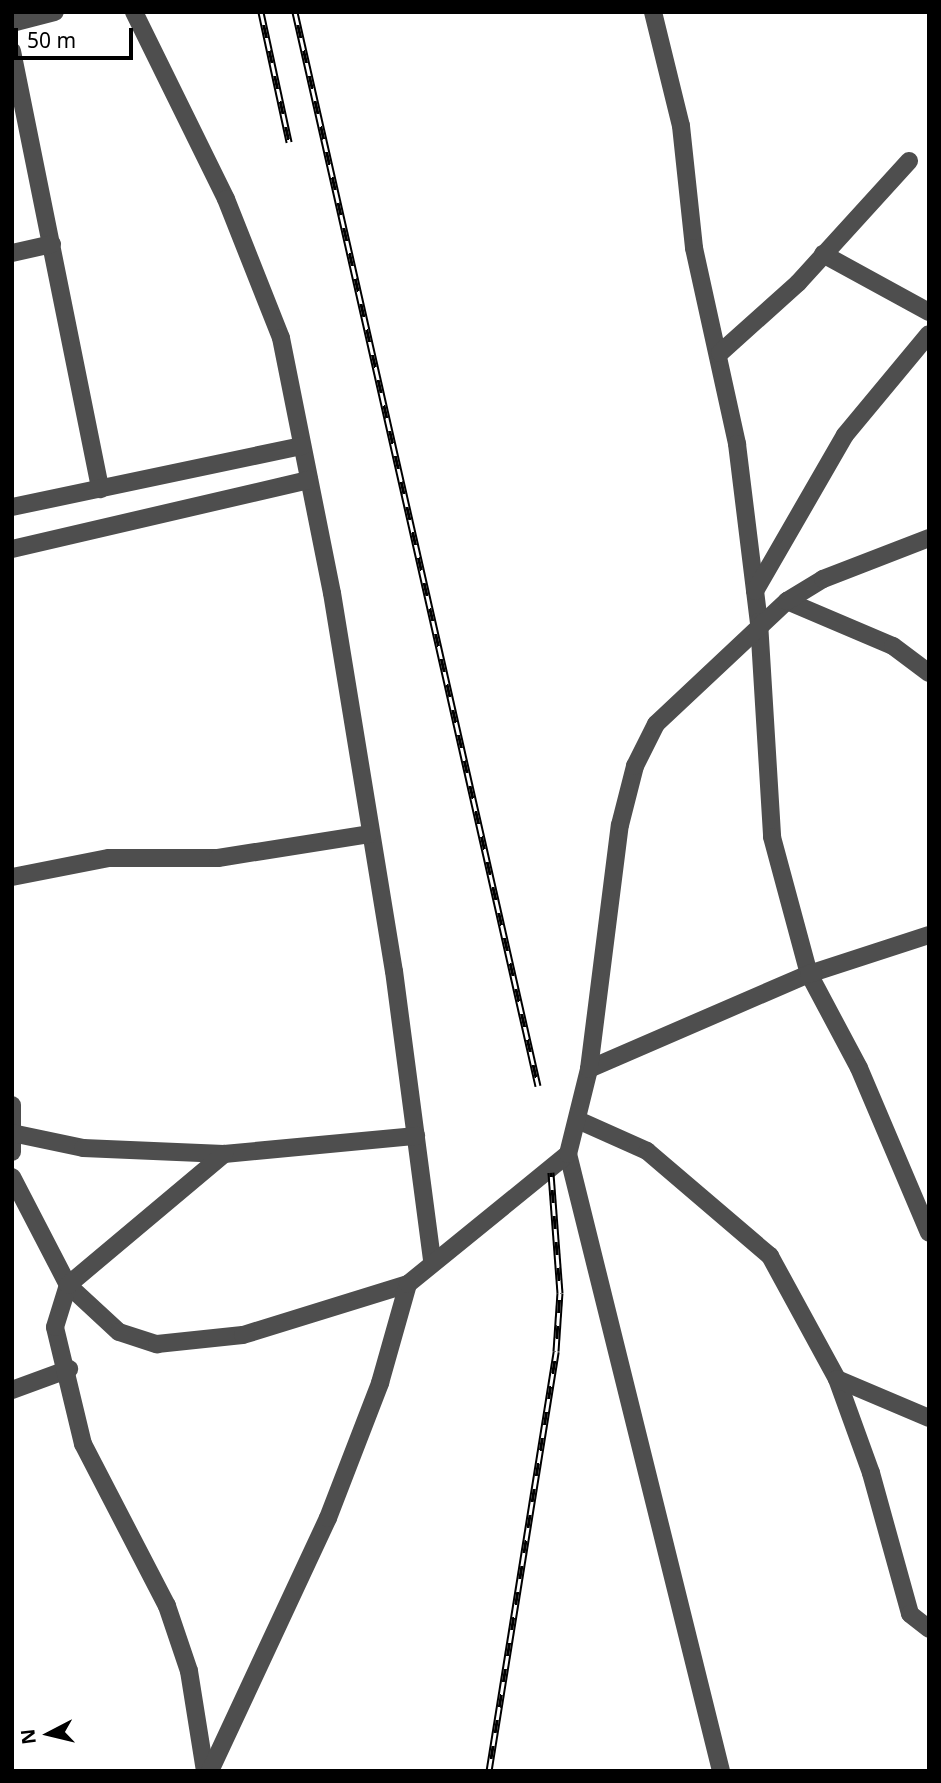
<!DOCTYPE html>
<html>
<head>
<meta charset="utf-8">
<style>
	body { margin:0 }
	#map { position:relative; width:941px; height:1783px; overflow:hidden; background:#fff; font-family:"Noto Sans",sans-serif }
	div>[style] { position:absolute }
	.minor>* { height:18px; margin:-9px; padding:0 9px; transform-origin:9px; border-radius:9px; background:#4e4e4e }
	.rail>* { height:7px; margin-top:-3.5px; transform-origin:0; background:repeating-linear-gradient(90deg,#fff 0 13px,#000 0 26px); box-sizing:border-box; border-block:2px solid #000 }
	span { translate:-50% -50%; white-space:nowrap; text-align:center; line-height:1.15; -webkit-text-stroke:5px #fff; paint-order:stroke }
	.frame { position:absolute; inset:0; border:14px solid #000; pointer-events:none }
	.north { position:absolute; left:14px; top:1699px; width:70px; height:70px; -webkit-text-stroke:5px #fff; paint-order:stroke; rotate:263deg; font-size:19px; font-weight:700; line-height:28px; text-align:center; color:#000 }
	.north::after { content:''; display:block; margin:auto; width:24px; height:32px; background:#000; clip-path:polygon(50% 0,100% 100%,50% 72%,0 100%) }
	.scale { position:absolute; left:14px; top:28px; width:119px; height:32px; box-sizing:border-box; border:4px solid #000; border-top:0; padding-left:9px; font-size:21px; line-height:24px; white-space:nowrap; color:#000; -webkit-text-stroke:5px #fff; paint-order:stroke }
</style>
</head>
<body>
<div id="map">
	<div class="minor">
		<i style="left:134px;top:12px;width:208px;rotate:63.8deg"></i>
		<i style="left:226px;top:199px;width:149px;rotate:68.4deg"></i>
		<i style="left:281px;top:338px;width:260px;rotate:78.7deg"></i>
		<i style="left:332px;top:593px;width:383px;rotate:80.7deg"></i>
		<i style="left:394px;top:971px;width:290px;rotate:82.5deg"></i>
		<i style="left:653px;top:12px;width:117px;rotate:76.2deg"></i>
		<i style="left:681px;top:126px;width:123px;rotate:83.9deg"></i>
		<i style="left:694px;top:248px;width:201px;rotate:77.6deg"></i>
		<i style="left:737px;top:444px;width:179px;rotate:83deg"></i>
		<i style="left:759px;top:622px;width:215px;rotate:86.5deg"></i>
		<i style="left:772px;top:837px;width:142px;rotate:74.9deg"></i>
		<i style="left:809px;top:974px;width:106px;rotate:62deg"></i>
		<i style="left:859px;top:1068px;width:179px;rotate:67deg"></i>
		<i style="left:12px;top:23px;width:44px;rotate:-14.3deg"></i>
		<i style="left:12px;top:51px;width:447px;rotate:78.6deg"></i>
		<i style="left:12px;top:253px;width:41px;rotate:-12.7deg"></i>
		<i style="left:823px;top:254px;width:121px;rotate:28.7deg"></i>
		<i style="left:720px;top:353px;width:105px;rotate:-41.9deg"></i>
		<i style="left:798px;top:283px;width:165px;rotate:-47.7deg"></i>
		<i style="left:12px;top:507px;width:296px;rotate:-11.9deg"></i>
		<i style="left:12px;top:549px;width:305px;rotate:-13.1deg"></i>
		<i style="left:755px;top:591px;width:180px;rotate:-60deg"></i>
		<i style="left:845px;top:435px;width:131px;rotate:-50.3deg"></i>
		<i style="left:787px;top:601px;width:115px;rotate:23deg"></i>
		<i style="left:893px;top:646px;width:45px;rotate:36.9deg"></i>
		<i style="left:12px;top:877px;width:99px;rotate:-11.1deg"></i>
		<i style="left:109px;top:858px;width:109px"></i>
		<i style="left:218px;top:858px;width:153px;rotate:-9deg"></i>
		<i style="left:589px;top:1069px;width:240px;rotate:-23.4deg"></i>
		<i style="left:809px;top:974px;width:126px;rotate:-18deg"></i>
		<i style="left:12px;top:1105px;width:47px;rotate:90deg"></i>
		<i style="left:580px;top:1121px;width:73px;rotate:24.1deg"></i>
		<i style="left:647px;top:1151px;width:162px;rotate:40.5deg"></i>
		<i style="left:770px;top:1256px;width:140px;rotate:61.4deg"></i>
		<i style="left:837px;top:1379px;width:100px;rotate:70.1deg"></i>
		<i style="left:871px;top:1473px;width:146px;rotate:74.5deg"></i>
		<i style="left:910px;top:1614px;width:24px;rotate:38deg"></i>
		<i style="left:12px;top:1133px;width:73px;rotate:11.9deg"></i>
		<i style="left:83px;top:1148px;width:141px;rotate:2.4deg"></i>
		<i style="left:224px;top:1154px;width:193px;rotate:-5.4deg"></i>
		<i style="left:568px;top:1154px;width:636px;rotate:76.07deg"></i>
		<i style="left:12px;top:1177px;width:122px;rotate:62.6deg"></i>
		<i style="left:68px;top:1285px;width:69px;rotate:42.7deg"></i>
		<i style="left:119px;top:1332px;width:40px;rotate:18deg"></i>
		<i style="left:157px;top:1344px;width:86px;rotate:-6deg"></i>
		<i style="left:243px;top:1335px;width:173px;rotate:-17.2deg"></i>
		<i style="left:837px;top:1379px;width:100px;rotate:23deg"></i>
		<i style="left:12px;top:1390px;width:61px;rotate:-20.2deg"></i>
		<i style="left:205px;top:1771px;width:101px;rotate:-99.1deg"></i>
		<i style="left:189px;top:1671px;width:69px;rotate:-108.7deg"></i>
		<i style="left:167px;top:1606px;width:182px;rotate:-117.4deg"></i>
		<i style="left:83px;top:1444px;width:120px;rotate:-103.5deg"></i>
		<i style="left:55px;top:1327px;width:44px;rotate:-72.8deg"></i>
		<i style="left:68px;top:1285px;width:204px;rotate:-40deg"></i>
		<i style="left:210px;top:1771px;width:279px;rotate:-65deg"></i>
		<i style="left:328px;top:1518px;width:145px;rotate:-68.9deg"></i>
		<i style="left:380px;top:1383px;width:103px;rotate:-74.2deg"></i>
		<i style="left:408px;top:1284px;width:206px;rotate:-39.1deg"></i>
		<i style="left:568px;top:1154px;width:88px;rotate:-76.1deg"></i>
		<i style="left:589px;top:1069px;width:246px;rotate:-82.8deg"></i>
		<i style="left:620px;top:825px;width:61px;rotate:-75.7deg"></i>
		<i style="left:635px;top:766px;width:47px;rotate:-63.4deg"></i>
		<i style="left:656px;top:724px;width:180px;rotate:-43.2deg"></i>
		<i style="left:787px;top:601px;width:42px;rotate:-31.4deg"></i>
		<i style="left:823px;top:579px;width:114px;rotate:-21.1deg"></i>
	</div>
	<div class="rail">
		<i style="left:261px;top:12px;width:133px;rotate:77.8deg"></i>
		<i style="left:295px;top:12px;width:1101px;rotate:77.25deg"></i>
		<i style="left:489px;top:1771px;width:425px;rotate:-80.9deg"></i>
		<i style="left:556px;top:1351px;width:58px;rotate:-86.1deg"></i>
		<i style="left:560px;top:1293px;width:121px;rotate:-94.3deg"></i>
	</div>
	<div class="frame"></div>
	<div class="north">N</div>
	<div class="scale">50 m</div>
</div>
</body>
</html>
